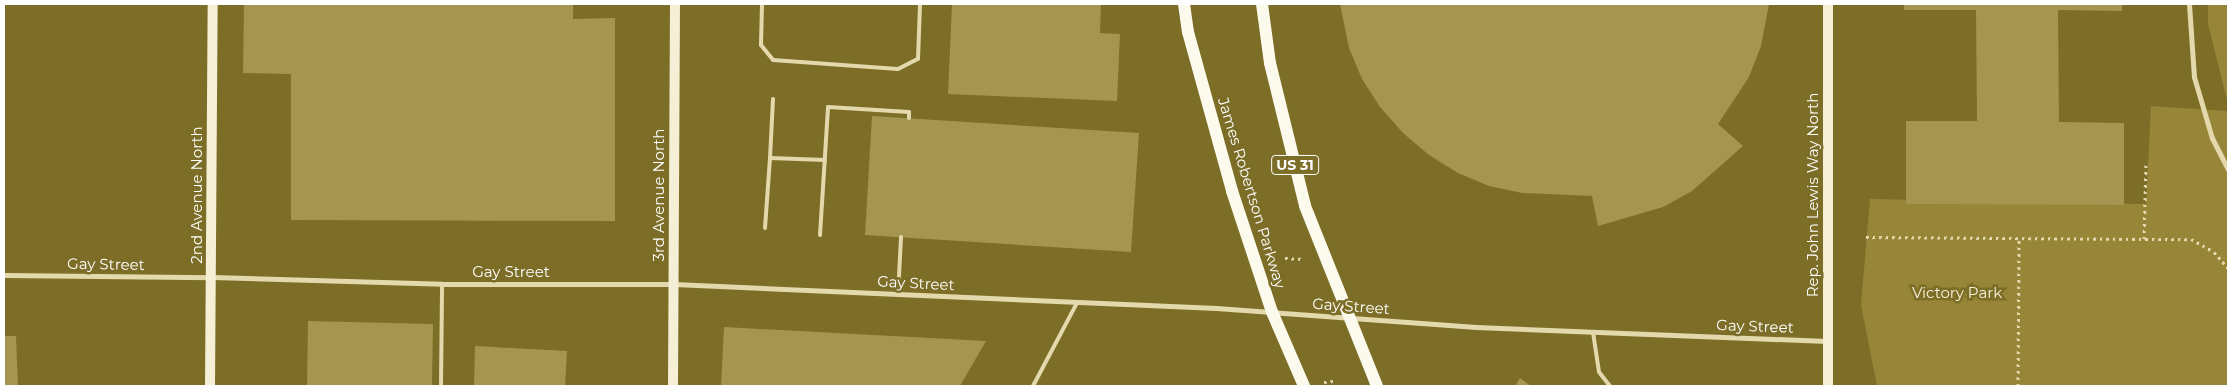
<!DOCTYPE html>
<html>
<head>
<meta charset="utf-8">
<style>
	body { margin:0 }
	#map { position:relative; width:2232px; height:390px; overflow:hidden; background:#7c6d27; font-family:Montserrat,sans-serif }
	div>[style] { position:absolute }
	.green>* { inset:0; background:#978538 }
	.building>* { inset:0; background:#a49550 }
	.path>* { height:3px; margin-top:-1.5px; transform-origin:0; background:repeating-linear-gradient(90deg,#e4d9ac 0 2.5px,transparent 0 6.5px) }
	.lane>* { height:4px; margin:-2px; padding:0 2px; transform-origin:2px; border-radius:2px; background:#e4d9ac }
	.street>* { height:5px; margin:-2.5px; padding:0 2.5px; transform-origin:2.5px; border-radius:2.5px; background:#e4d9ac }
	.secondary>* { height:10px; margin:-5px; padding:0 5px; transform-origin:5px; border-radius:5px; background:#f4efd5 }
	.primary>* { height:12px; margin:-6px; padding:0 6px; transform-origin:6px; border-radius:6px; background:#fcfaec }
	span { translate:-50% -50%; white-space:nowrap; text-align:center; line-height:1.15; -webkit-text-stroke:5px #7c6d27; paint-order:stroke }
	.shield-label span { padding:1px 4px; background:#7c6d27; border:1px solid; border-radius:4px; -webkit-text-stroke-width:0 }
	.shield-label { font-size:14px; color:#fff; font-weight:700 }
	.street-label { font-size:15px; color:#fff }
	.park-label { font-size:15px; color:#f6f0d9 }
	.frame { position:absolute; inset:0; border:5px solid #fff; pointer-events:none }
</style>
</head>
<body>
<div id="map">
	<div class="green">
		<i style="clip-path:polygon(2208px 4px,2228px 4px,2228px 104px,2208px 24px)"></i>
		<i style="clip-path:polygon(2151px 106px,2228px 111px,2228px 386px,1877px 386px,1861px 305px,1870px 199px,2146px 204px)"></i>
	</div>
	<div class="building">
		<i style="clip-path:polygon(244px 4px,573px 4px,573px 19px,615px 18px,615px 221px,291px 220px,291px 74px,243px 73px)"></i>
		<i style="clip-path:polygon(952px 4px,1101px 4px,1100px 33px,1120px 34px,1117px 101px,948px 94px)"></i>
		<i style="clip-path:polygon(1340px 4px,1769px 4px,1761px 46px,1749px 77px,1718px 124px,1743px 146px,1692px 191px,1663px 207px,1598px 226px,1592px 196px,1522px 193px,1489px 186px,1458px 173px,1429px 155px,1403px 133px,1380px 107px,1362px 79px,1349px 48px)"></i>
		<i style="clip-path:polygon(1904px 4px,2122px 4px,2122px 11px,2058px 10px,2059px 122px,2124px 123px,2124px 205px,1906px 204px,1906px 121px,1977px 121px,1976px 10px,1904px 10px)"></i>
		<i style="clip-path:polygon(872px 116px,1139px 133px,1131px 252px,865px 235px)"></i>
		<i style="clip-path:polygon(308px 321px,433px 324px,432px 386px,307px 386px)"></i>
		<i style="clip-path:polygon(724px 327px,986px 341px,960px 386px,721px 386px)"></i>
		<i style="clip-path:polygon(4px 336px,16px 336px,18px 386px,4px 386px)"></i>
		<i style="clip-path:polygon(475px 346px,567px 351px,565px 386px,474px 386px)"></i>
		<i style="clip-path:polygon(1520px 378px,1531px 386px,1515px 386px)"></i>
	</div>
	<div class="path">
		<i style="left:1866px;top:237px;width:325px;rotate:0.4deg"></i>
		<i style="left:2191px;top:239px;width:26px;rotate:29deg"></i>
		<i style="left:2214px;top:252px;width:21px;rotate:49deg"></i>
		<i style="left:2144px;top:239px;width:75px;rotate:-88.5deg"></i>
		<i style="left:1285px;top:258px;width:17px;rotate:3deg"></i>
		<i style="left:1324px;top:382px;width:10px;rotate:-6deg"></i>
		<i style="left:2018px;top:386px;width:148px;rotate:-89.6deg"></i>
	</div>
	<div class="lane">
		<i style="left:762px;top:4px;width:41px;rotate:91.4deg"></i>
		<i style="left:761px;top:45px;width:19px;rotate:51deg"></i>
		<i style="left:773px;top:60px;width:125px;rotate:4.1deg"></i>
		<i style="left:898px;top:69px;width:22px;rotate:-27deg"></i>
		<i style="left:918px;top:59px;width:55px;rotate:-87.9deg"></i>
		<i style="left:773px;top:99px;width:59px;rotate:92.9deg"></i>
		<i style="left:770px;top:158px;width:55px;rotate:2.1deg"></i>
		<i style="left:765px;top:228px;width:70px;rotate:-85.9deg"></i>
		<i style="left:820px;top:235px;width:128px;rotate:-86.4deg"></i>
		<i style="left:828px;top:107px;width:81px;rotate:3.5deg"></i>
		<i style="left:909px;top:112px;width:6px;rotate:90deg"></i>
		<i style="left:898px;top:295px;width:58px;rotate:-87deg"></i>
		<i style="left:1593px;top:332px;width:40px;rotate:81.5deg"></i>
		<i style="left:1599px;top:372px;width:18px;rotate:52deg"></i>
		<i style="left:441px;top:386px;width:102px;rotate:-89.4deg"></i>
		<i style="left:1033px;top:386px;width:94px;rotate:-62.1deg"></i>
	</div>
	<div class="street">
		<i style="left:2189px;top:4px;width:73px;rotate:86.1deg"></i>
		<i style="left:2194px;top:77px;width:64px;rotate:73.6deg"></i>
		<i style="left:2212px;top:138px;width:36px;rotate:63deg"></i>
		<i style="left:4px;top:275px;width:208px;rotate:0.6deg"></i>
		<i style="left:212px;top:277px;width:230px;rotate:1.7deg"></i>
		<i style="left:442px;top:284px;width:232px"></i>
		<i style="left:674px;top:284px;width:543px;rotate:2.54deg"></i>
		<i style="left:1216px;top:308px;width:261px;rotate:4.2deg"></i>
		<i style="left:1476px;top:327px;width:351px;rotate:2.3deg"></i>
	</div>
	<div class="secondary">
		<i style="left:210px;top:386px;width:382px;rotate:-89.6deg"></i>
		<i style="left:673px;top:386px;width:382px;rotate:-89.7deg"></i>
		<i style="left:1828px;top:386px;width:382px;rotate:-90deg"></i>
	</div>
	<div class="primary">
		<i style="left:1184px;top:4px;width:28px;rotate:82deg"></i>
		<i style="left:1188px;top:32px;width:165px;rotate:74.5deg"></i>
		<i style="left:1232px;top:191px;width:127px;rotate:71.7deg"></i>
		<i style="left:1272px;top:312px;width:81px;rotate:66.6deg"></i>
		<i style="left:1262px;top:4px;width:60px;rotate:82.3deg"></i>
		<i style="left:1270px;top:63px;width:147px;rotate:76.2deg"></i>
		<i style="left:1305px;top:206px;width:194px;rotate:68.2deg"></i>
	</div>
	<div class="shield-label">
		<span style="left:1295px;top:165px">US 31</span>
	</div>
	<div class="street-label">
		<span style="left:1252px;top:193px;rotate:73deg">James Robertson Parkway</span>
		<span style="left:197px;top:195px;rotate:-90deg">2nd Avenue North</span>
		<span style="left:659px;top:195px;rotate:-90deg">3rd Avenue North</span>
		<span style="left:1813px;top:195px;rotate:-90deg">Rep. John Lewis Way North</span>
		<span style="left:106px;top:264px;rotate:1deg">Gay Street</span>
		<span style="left:511px;top:272px">Gay Street</span>
		<span style="left:916px;top:283px;rotate:3deg">Gay Street</span>
		<span style="left:1351px;top:306px;rotate:4deg">Gay Street</span>
		<span style="left:1755px;top:326px;rotate:2deg">Gay Street</span>
	</div>
	<div class="park-label">
		<span style="left:1957px;top:293px">Victory Park</span>
	</div>
	<div class="frame"></div>
</div>
</body>
</html>
